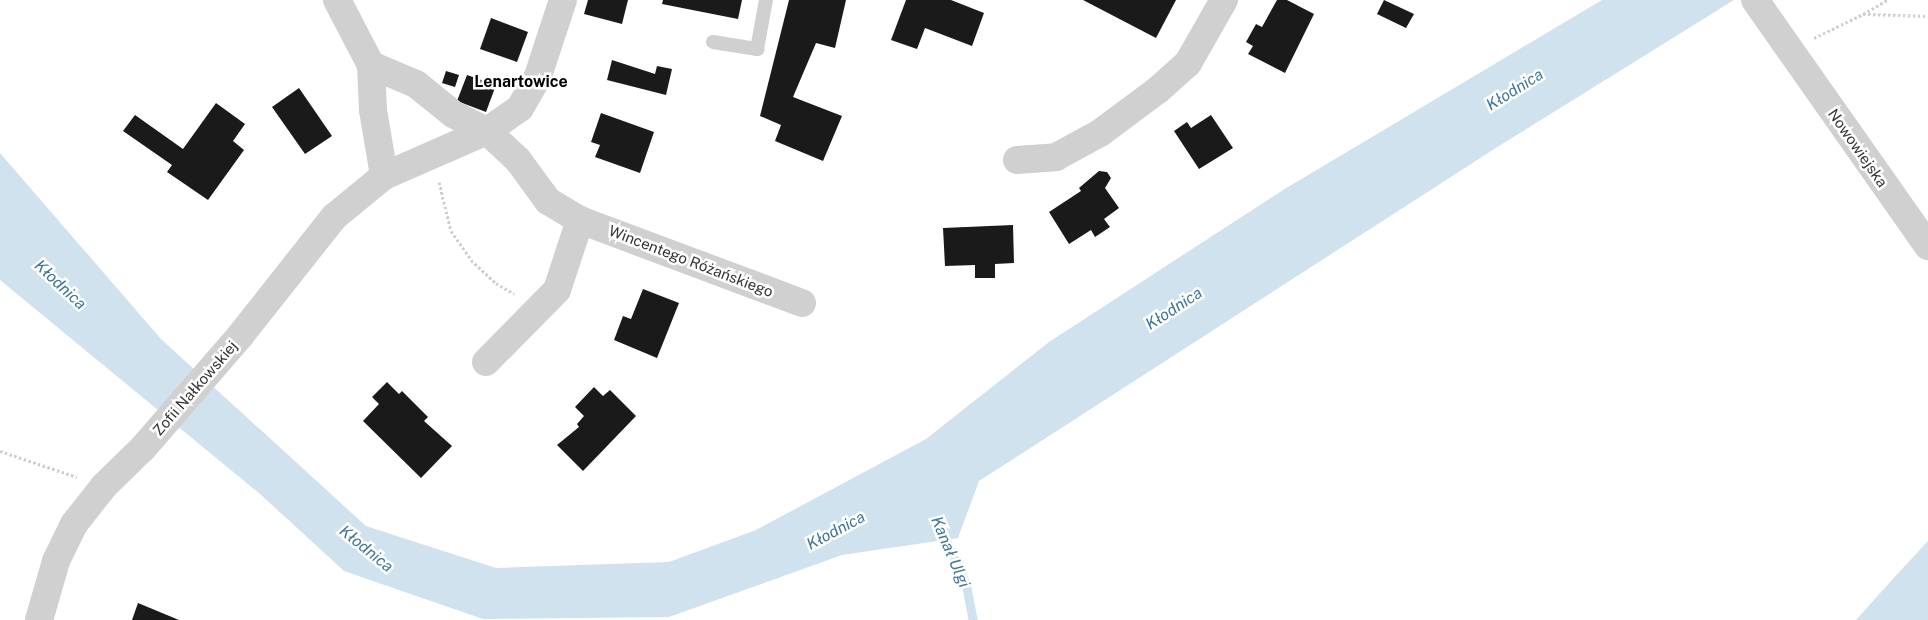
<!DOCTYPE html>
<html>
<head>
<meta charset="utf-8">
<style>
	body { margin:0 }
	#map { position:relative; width:1928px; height:620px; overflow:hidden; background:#fff; font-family:"Public Sans",sans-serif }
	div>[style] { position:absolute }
	.water>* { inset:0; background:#cfe2ee }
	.stream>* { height:9px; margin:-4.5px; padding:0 4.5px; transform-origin:4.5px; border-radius:4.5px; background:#cfe2ee }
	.building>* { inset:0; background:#1a1a1a }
	.path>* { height:3px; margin-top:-1.5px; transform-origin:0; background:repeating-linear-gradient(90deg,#cdcdcd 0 2.5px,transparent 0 5px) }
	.service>* { height:14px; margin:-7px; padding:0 7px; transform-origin:7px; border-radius:7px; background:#d0d0d0 }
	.minor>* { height:28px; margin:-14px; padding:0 14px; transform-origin:14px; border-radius:14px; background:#d0d0d0 }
	.tertiary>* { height:28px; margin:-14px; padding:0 14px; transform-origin:14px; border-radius:14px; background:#d0d0d0 }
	span { translate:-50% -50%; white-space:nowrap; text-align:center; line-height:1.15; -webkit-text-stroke:5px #fff; paint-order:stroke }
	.street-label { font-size:15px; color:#333 }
	.neighbourhood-label { font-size:16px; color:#000; font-weight:700 }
	.water-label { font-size:16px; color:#3f7597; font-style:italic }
</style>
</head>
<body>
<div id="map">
	<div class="water">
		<i style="clip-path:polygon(1602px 0,1734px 0,1499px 146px,979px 481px,958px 538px,842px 555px,669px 617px,483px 619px,344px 571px,260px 494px,0 280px,0 153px,161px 339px,366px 526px,496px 568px,669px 562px,756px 530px,926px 439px,1049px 342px,1283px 190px)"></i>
		<i style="clip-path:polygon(1928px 541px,1928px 620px,1856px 620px,1890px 582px)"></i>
	</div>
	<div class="stream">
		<i style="left:941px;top:529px;width:61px;rotate:65.9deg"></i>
		<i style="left:966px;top:585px;width:36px;rotate:79deg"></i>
	</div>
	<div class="building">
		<i style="clip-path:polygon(588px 0,628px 0,622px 24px,584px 14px)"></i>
		<i style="clip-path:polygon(663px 0,742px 0,738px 19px,662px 4px)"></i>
		<i style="clip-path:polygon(789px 0,846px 0,835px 48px,816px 43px,793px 97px,842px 116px,823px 161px,775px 141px,781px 125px,760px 116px)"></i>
		<i style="clip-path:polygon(906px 0,951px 0,984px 13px,972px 46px,925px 28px,917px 49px,891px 40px)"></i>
		<i style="clip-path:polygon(1083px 0,1176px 0,1156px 38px)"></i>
		<i style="clip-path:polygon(1277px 0,1287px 0,1314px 14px,1285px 73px,1248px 54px,1253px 46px,1246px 42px,1256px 24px,1262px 27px)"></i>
		<i style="clip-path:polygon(1384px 0,1414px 14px,1406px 28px,1377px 14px)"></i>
		<i style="clip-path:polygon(491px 18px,528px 32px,517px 62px,480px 49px)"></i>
		<i style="clip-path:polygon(612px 60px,655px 74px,657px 66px,672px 69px,666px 95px,607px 80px)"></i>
		<i style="clip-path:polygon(446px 71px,459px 75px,455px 87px,442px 83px)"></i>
		<i style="clip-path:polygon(467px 75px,496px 85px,486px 112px,457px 101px)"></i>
		<i style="clip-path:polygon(299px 88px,332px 136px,305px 154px,272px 107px)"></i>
		<i style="clip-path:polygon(216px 103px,245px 124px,233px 141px,244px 150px,208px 200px,167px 172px,172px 165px,123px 131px,135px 115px,183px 149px)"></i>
		<i style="clip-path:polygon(601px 113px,654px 132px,640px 173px,595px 157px,600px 145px,591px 142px)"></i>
		<i style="clip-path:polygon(1211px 115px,1233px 148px,1199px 169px,1174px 131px,1187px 122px,1191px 128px)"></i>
		<i style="clip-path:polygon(1099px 171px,1107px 172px,1111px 178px,1105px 188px,1119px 208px,1104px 219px,1110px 227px,1095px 237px,1091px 230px,1069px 244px,1049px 212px,1081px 191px,1079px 188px)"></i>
		<i style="clip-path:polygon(1013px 225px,1014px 263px,995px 264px,995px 278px,975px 278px,975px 265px,945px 266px,943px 228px)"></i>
		<i style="clip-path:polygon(643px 289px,679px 303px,657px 358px,614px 340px,623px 316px,631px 319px)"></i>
		<i style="clip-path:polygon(387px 382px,399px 394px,402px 391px,428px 417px,424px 421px,452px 446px,421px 478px,363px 421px,379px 404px,372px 397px)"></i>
		<i style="clip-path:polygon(594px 387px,603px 396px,610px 390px,636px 416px,583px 471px,557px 445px,579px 427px,577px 424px,584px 416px,575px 407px)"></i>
		<i style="clip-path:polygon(138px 603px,179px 620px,132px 620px)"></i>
	</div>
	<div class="path">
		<i style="left:1863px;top:14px;width:28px;rotate:-30deg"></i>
		<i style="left:1814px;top:38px;width:55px;rotate:-26.1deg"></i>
		<i style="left:1863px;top:14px;width:65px;rotate:1.8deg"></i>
		<i style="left:439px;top:182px;width:50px;rotate:76.2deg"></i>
		<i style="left:451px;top:231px;width:35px;rotate:55deg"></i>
		<i style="left:471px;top:260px;width:34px;rotate:43deg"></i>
		<i style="left:496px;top:283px;width:21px;rotate:31deg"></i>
		<i style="left:0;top:451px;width:81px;rotate:18.7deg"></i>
	</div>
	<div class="service">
		<i style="left:713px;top:42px;width:45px;rotate:9deg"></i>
		<i style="left:757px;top:49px;width:50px;rotate:-79.6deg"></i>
	</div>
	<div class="minor">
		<i style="left:337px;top:0;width:73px;rotate:62.4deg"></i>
		<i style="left:371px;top:65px;width:49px;rotate:22.9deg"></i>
		<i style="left:416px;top:84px;width:48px;rotate:39deg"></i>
		<i style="left:453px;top:114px;width:38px;rotate:27deg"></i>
		<i style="left:487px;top:131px;width:42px;rotate:43.1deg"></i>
		<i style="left:518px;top:160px;width:51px;rotate:53.8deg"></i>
		<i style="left:548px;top:201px;width:37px;rotate:31deg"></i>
		<i style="left:580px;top:220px;width:237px;rotate:20.5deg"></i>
		<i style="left:371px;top:65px;width:45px;rotate:87.5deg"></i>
		<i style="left:373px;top:110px;width:67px;rotate:80.5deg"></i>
		<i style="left:1017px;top:160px;width:39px;rotate:-4deg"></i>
		<i style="left:1056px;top:157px;width:50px;rotate:-28.6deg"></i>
		<i style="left:1100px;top:133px;width:72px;rotate:-36.6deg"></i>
		<i style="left:1158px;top:90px;width:40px;rotate:-42deg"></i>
		<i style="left:1188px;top:63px;width:73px;rotate:-60.3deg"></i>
		<i style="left:486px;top:362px;width:101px;rotate:-45.4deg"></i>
		<i style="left:557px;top:290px;width:74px;rotate:-71.8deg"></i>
		<i style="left:39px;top:620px;width:61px;rotate:-73.9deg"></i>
		<i style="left:56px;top:561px;width:41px;rotate:-64.1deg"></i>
		<i style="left:74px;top:524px;width:48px;rotate:-51.7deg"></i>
		<i style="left:104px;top:486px;width:54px;rotate:-44.3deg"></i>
		<i style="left:143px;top:448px;width:148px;rotate:-49.1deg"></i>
		<i style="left:240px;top:336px;width:152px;rotate:-51.7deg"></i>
		<i style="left:334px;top:217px;width:65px;rotate:-39.4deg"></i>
		<i style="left:384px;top:176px;width:112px;rotate:-23.6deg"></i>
		<i style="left:487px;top:131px;width:40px;rotate:-34.9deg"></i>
		<i style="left:520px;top:108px;width:34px;rotate:-60deg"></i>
		<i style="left:537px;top:79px;width:83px;rotate:-71.8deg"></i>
	</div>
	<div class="tertiary">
		<i style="left:1755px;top:0;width:301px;rotate:54.9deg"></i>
	</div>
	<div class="street-label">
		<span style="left:1858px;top:148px;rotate:55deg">Nowowiejska</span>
		<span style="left:691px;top:261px;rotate:21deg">Wincentego Różańskiego</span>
		<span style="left:195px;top:388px;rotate:-49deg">Zofii Nałkowskiej</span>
	</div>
	<div class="neighbourhood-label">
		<span style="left:521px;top:82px">Lenartowice</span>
	</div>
	<div class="water-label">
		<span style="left:1515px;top:90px;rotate:-32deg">Kłodnica</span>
		<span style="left:60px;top:285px;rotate:43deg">Kłodnica</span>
		<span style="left:1174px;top:309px;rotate:-33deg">Kłodnica</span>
		<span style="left:836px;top:531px;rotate:-28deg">Kłodnica</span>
		<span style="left:366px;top:549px;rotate:39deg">Kłodnica</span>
		<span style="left:950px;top:552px;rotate:67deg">Kanał Ulgi</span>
	</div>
</div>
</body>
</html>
